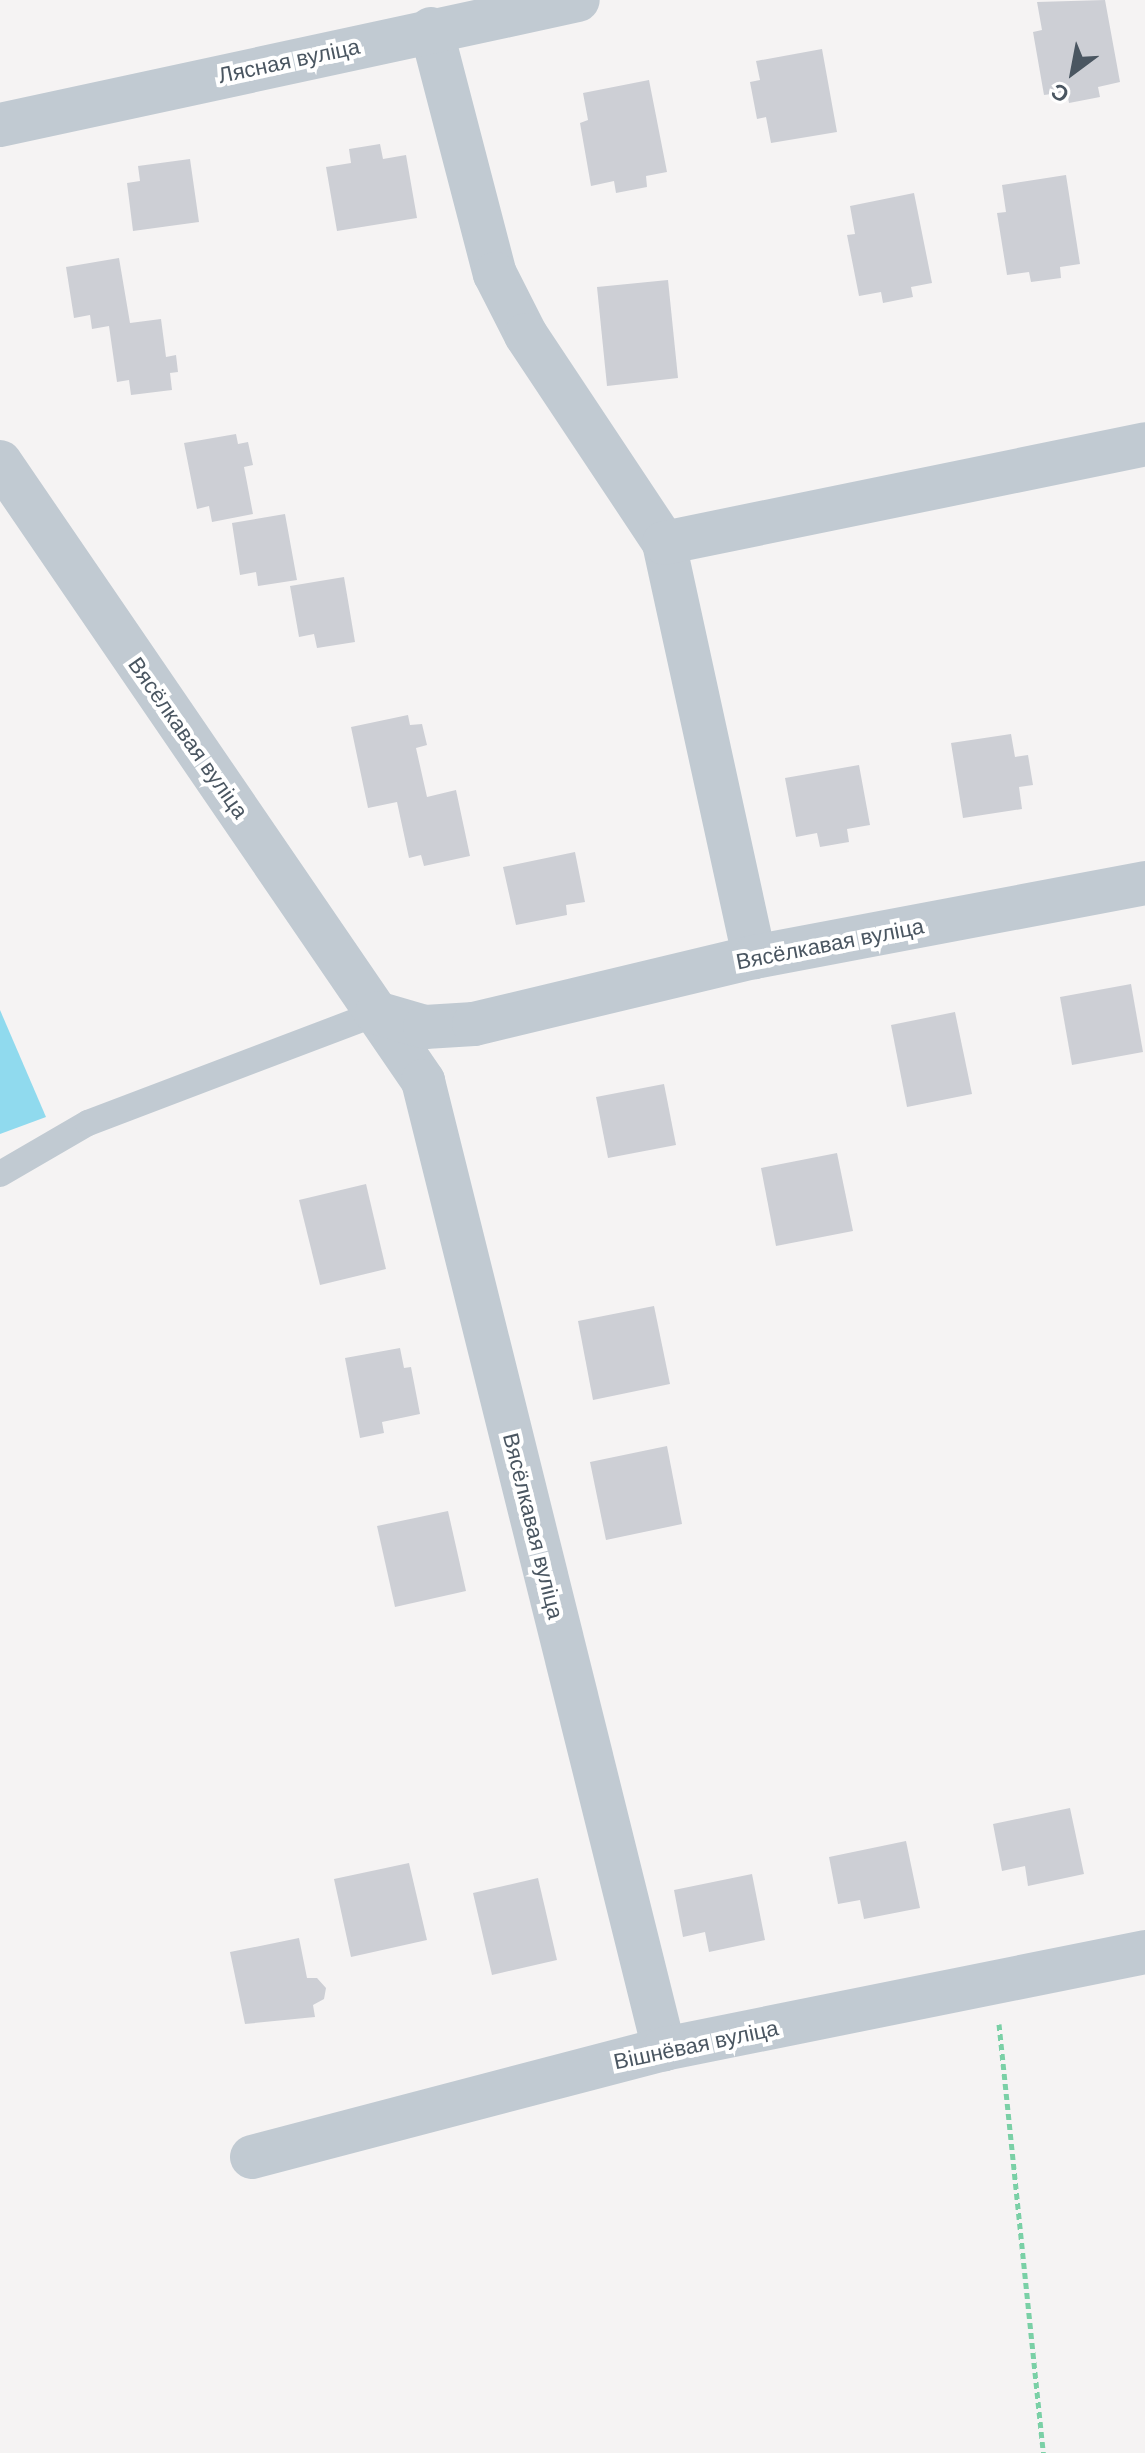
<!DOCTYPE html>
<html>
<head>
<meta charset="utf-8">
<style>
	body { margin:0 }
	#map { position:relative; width:1145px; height:2453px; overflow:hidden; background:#f5f3f3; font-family:Arial,sans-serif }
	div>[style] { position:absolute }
	.water>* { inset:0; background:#90daee }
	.building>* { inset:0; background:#cdcfd5 }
	.path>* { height:5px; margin-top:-2.5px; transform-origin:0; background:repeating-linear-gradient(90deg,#7ad0a6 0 6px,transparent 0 10px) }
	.lane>* { height:26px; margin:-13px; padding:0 13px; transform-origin:13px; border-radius:13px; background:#c1cad2 }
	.street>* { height:44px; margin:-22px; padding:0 22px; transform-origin:22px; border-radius:22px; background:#c1cad2 }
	span { translate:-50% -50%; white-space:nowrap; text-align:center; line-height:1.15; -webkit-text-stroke:8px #fff; paint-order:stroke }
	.street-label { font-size:22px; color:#4a5661 }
	.north { position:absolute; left:1033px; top:32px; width:80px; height:80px; -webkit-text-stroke:6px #fff; paint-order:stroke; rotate:212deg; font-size:22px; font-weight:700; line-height:32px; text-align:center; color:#4a5661 }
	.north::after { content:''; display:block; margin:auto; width:28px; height:36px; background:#4a5661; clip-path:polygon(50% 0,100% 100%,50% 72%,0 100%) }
</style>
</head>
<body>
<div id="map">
	<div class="water">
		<i style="clip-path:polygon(0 1010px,46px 1117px,0 1134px)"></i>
	</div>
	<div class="building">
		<i style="clip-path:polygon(1105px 0,1120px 82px,1098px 87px,1100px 97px,1069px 103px,1067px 92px,1044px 95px,1033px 32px,1042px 30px,1037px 2px)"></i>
		<i style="clip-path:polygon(822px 49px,837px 132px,771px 143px,766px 117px,757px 119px,750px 82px,760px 80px,756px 61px)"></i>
		<i style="clip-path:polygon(649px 80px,667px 172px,646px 176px,647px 187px,616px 193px,614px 181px,591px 186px,580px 123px,588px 120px,583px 93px)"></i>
		<i style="clip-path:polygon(380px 144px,383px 159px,406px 155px,417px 218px,337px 231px,326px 167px,351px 163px,349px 149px)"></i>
		<i style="clip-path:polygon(190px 159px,199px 222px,133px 231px,127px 183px,140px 181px,138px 166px)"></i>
		<i style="clip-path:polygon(1066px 175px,1080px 264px,1060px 267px,1061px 278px,1031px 282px,1029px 272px,1007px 275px,997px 213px,1006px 212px,1002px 185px)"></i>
		<i style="clip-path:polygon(914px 193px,932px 283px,911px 287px,913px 297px,883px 303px,881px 292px,859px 296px,847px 235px,855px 234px,850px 206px)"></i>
		<i style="clip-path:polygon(119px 258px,130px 323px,161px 319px,166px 357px,176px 355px,178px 372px,170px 373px,172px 390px,131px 395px,129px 380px,117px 382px,109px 326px,92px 329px,90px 315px,74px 318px,66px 267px)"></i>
		<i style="clip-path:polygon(668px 280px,678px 378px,607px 386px,597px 287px)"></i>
		<i style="clip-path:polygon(236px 434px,238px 444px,248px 442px,253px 465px,244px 467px,253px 514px,212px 522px,209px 506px,197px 509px,184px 443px)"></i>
		<i style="clip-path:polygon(285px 514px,297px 580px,258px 586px,256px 572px,240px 575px,232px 523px)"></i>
		<i style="clip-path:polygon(344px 577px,355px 642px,317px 648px,314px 634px,299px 637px,290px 586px)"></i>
		<i style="clip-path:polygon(408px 715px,410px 725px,422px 724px,427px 745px,416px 748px,427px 797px,456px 790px,470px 856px,424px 866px,421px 855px,409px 858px,397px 802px,368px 808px,351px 727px)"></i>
		<i style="clip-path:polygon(1011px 734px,1015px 757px,1028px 755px,1033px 785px,1019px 787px,1022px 809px,963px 818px,951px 743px)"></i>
		<i style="clip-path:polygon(859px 765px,870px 825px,847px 829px,849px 842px,820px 847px,817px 833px,796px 837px,785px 778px)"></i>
		<i style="clip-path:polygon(575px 852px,585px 902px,566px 905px,567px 915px,516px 925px,503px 867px)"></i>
		<i style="clip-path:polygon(1131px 984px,1143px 1052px,1072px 1065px,1060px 997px)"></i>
		<i style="clip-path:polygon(955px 1012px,972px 1094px,907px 1107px,891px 1025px)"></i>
		<i style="clip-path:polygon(664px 1084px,676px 1145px,608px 1158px,596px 1097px)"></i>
		<i style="clip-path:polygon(837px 1153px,853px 1231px,776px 1246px,761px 1168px)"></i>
		<i style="clip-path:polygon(366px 1184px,386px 1269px,320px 1285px,299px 1200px)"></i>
		<i style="clip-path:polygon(654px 1306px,670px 1384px,593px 1400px,578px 1321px)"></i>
		<i style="clip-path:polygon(400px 1348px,404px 1368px,411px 1367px,420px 1414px,382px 1422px,384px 1433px,360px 1438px,345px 1358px)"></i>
		<i style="clip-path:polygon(667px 1446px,682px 1524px,606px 1540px,590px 1462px)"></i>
		<i style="clip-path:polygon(448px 1511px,466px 1591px,395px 1607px,377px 1526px)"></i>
		<i style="clip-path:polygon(1070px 1808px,1084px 1874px,1028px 1886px,1025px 1866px,1002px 1871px,993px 1824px)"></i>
		<i style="clip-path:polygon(906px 1841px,920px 1908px,864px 1919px,860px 1900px,838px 1904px,829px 1857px)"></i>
		<i style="clip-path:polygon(409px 1863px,427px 1940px,351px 1957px,334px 1879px)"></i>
		<i style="clip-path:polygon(752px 1874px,765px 1940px,709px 1952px,705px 1932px,683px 1937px,674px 1890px)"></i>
		<i style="clip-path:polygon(538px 1878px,557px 1960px,492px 1975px,473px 1893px)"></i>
		<i style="clip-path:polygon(299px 1938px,307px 1978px,317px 1978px,326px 1988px,324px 1999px,313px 2005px,315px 2017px,245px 2024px,230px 1952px)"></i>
	</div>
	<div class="path">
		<i style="left:999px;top:2024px;width:431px;rotate:84.1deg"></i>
	</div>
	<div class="lane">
		<i style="left:0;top:1174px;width:102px;rotate:-30.1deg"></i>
		<i style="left:88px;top:1123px;width:309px;rotate:-20.8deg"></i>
	</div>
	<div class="street">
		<i style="left:431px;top:29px;width:253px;rotate:75.4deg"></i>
		<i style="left:495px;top:274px;width:68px;rotate:63.1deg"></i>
		<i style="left:526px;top:335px;width:250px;rotate:56.4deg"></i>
		<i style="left:664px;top:543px;width:424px;rotate:77.7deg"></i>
		<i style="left:0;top:125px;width:591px;rotate:-12.2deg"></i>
		<i style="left:0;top:462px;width:750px;rotate:55.65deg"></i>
		<i style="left:423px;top:1081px;width:998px;rotate:76.02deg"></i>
		<i style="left:664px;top:543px;width:491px;rotate:-11.6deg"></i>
		<i style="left:377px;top:1013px;width:50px;rotate:16.3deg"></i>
		<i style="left:425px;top:1027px;width:49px;rotate:-3.5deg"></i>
		<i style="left:474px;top:1024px;width:288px;rotate:-13.5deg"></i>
		<i style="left:754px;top:957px;width:398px;rotate:-10.7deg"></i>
		<i style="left:252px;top:2157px;width:426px;rotate:-14.7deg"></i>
		<i style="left:664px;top:2049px;width:491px;rotate:-11.4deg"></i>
	</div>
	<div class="street-label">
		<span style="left:289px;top:61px;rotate:-12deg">Лясная вуліца</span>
		<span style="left:188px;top:738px;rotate:55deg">Вясёлкавая вуліца</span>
		<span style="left:830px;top:944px;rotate:-11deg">Вясёлкавая вуліца</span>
		<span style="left:533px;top:1526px;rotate:76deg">Вясёлкавая вуліца</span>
		<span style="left:696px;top:2045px;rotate:-12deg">Вішнёвая вуліца</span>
	</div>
	<div class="north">С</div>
</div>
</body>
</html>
